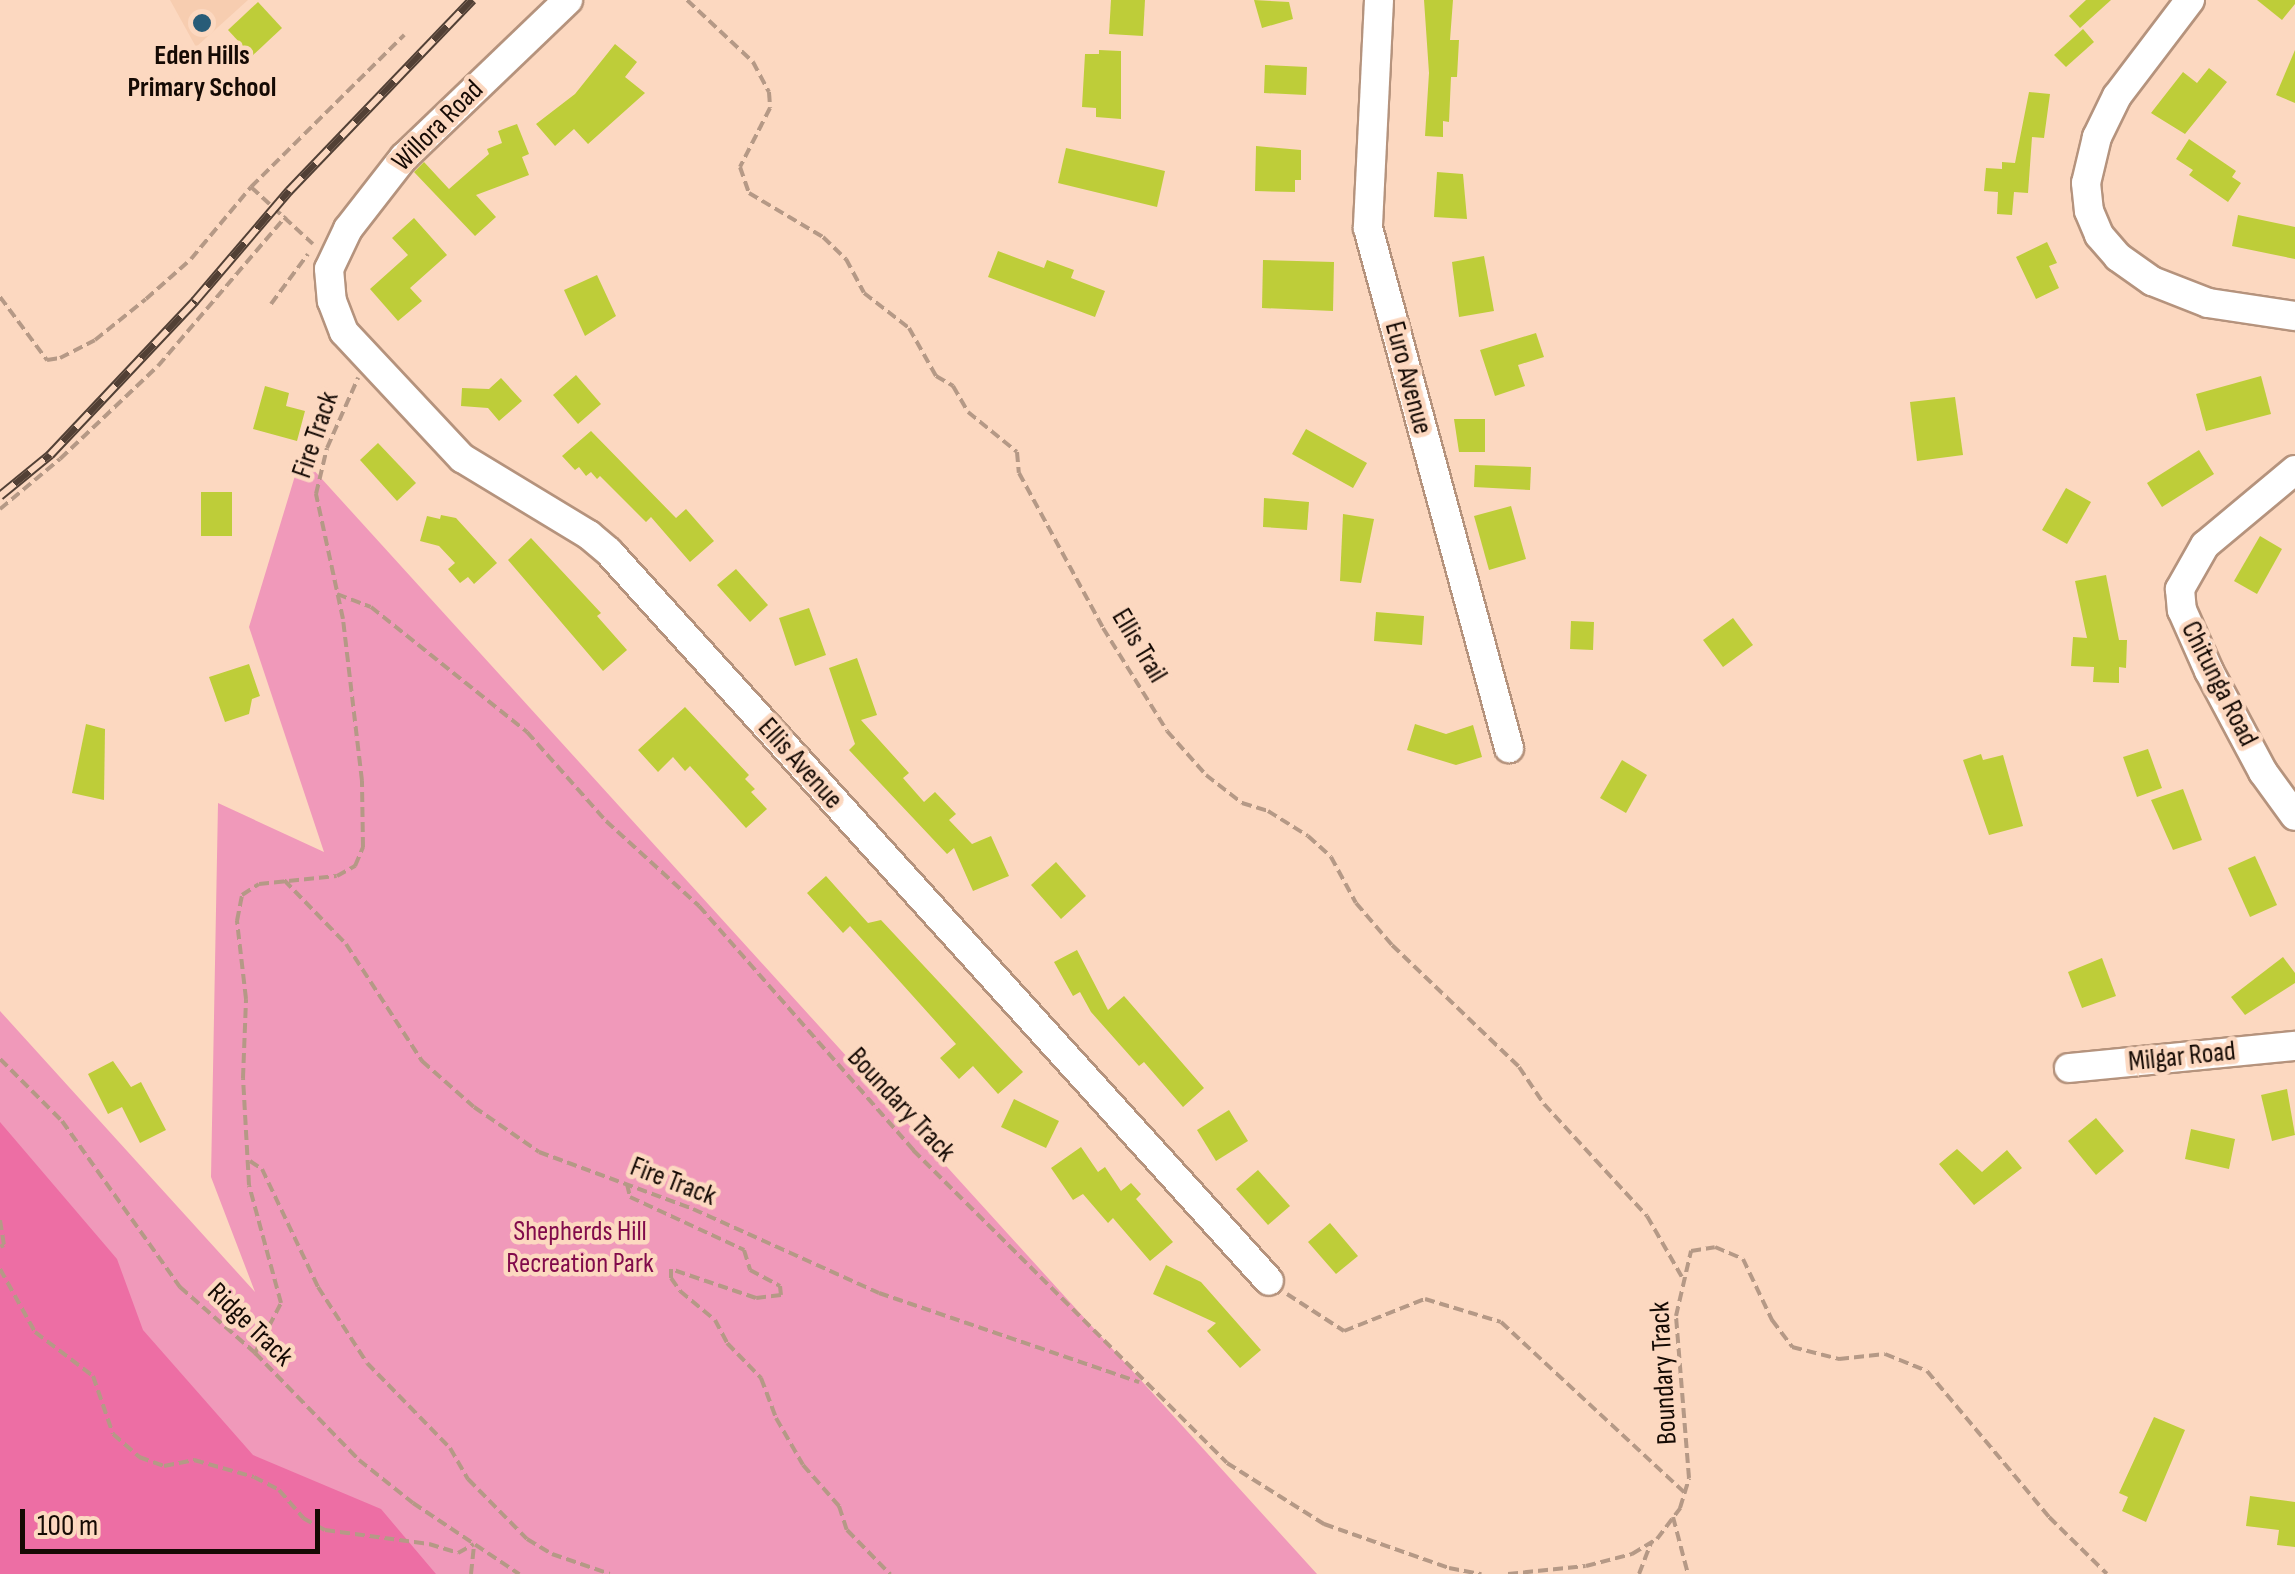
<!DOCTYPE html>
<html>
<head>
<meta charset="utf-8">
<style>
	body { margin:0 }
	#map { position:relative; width:2295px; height:1574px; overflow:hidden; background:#fcd8c0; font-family:"Sofia Sans Condensed",sans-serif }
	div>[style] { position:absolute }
	.built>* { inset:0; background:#f7cdb0 }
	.green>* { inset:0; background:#f099ba }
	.forest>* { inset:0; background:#ed6ea4 }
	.building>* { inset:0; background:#becd39 }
	.path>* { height:4px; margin-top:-2px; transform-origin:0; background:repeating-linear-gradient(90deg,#b59986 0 10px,transparent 0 15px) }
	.roads { filter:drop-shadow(2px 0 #b5937d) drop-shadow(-2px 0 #b5937d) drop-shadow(0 2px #b5937d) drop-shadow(0 -2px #b5937d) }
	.minor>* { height:28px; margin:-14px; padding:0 14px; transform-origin:14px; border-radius:14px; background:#fff }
	.rail>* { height:10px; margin-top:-5px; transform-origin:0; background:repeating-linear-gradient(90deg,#fcd8c0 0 19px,#524035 0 38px); box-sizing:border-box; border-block:2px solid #524035 }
	.dots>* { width:28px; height:28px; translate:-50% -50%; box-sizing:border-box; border:5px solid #fcd8c0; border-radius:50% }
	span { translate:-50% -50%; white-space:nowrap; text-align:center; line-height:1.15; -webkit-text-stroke:9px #fcd8c0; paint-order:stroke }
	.poi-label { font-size:28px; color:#150a04; font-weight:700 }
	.street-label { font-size:28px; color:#150a04 }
	.park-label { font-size:28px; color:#820b4b }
	.scale { position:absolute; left:20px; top:1509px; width:300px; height:45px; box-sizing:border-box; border:5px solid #150a04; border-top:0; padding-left:12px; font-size:30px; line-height:35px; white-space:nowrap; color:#150a04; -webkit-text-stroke:8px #fcd8c0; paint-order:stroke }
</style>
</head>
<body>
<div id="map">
	<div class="built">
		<i style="clip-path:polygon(170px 0,248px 0,196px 47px)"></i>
	</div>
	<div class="green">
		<i style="clip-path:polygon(301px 456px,1317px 1574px,0 1574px,0 1011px,255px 1292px,211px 1177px,218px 803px,324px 852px,249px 627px)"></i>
	</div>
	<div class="forest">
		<i style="clip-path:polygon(0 1122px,117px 1259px,143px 1330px,253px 1455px,381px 1509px,436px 1574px,0 1574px)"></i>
	</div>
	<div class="building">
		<i style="clip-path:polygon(1111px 0,1145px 0,1143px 36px,1109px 34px)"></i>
		<i style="clip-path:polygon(1254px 0,1289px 2px,1293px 19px,1262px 28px)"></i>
		<i style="clip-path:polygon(1424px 0,1453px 0,1450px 40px,1459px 40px,1457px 77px,1451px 77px,1449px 122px,1443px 121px,1443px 137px,1425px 136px,1429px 73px)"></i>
		<i style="clip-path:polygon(2086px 0,2111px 0,2080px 28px,2069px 16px)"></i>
		<i style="clip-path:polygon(2257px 0,2295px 0,2295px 4px,2282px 20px)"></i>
		<i style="clip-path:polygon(258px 2px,282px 28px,252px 56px,228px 30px)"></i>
		<i style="clip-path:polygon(2083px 29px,2094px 42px,2066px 67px,2054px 55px)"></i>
		<i style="clip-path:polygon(615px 44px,637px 62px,625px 77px,645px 93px,588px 144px,574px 129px,555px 146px,536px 124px,575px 94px)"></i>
		<i style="clip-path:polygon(1099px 50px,1121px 51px,1121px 119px,1096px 117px,1096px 108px,1082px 107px,1085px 54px,1099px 54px)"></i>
		<i style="clip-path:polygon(2295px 50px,2295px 103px,2276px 95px)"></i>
		<i style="clip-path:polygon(1265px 65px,1307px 67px,1306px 95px,1264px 93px)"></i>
		<i style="clip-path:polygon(2209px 68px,2227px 82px,2185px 134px,2151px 113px,2183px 72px,2197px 83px)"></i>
		<i style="clip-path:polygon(2029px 92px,2050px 94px,2044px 138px,2032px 137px,2028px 193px,2014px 192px,2012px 215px,1997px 214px,1998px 192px,1984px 191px,1986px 168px,2002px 169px,2002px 162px,2015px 163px)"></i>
		<i style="clip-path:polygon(517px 124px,529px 154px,522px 157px,529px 175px,476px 195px,496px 217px,475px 236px,414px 172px,424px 162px,449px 189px,489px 154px,487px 149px,502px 143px,498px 131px)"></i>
		<i style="clip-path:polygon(2189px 139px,2236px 171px,2232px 177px,2241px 183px,2228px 202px,2189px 175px,2193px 170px,2176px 159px)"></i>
		<i style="clip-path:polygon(1256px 146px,1301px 150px,1301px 180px,1295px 180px,1295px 192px,1255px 191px)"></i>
		<i style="clip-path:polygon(1066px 148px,1165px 171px,1157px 207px,1058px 183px)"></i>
		<i style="clip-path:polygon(1437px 172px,1463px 174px,1467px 219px,1434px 217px)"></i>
		<i style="clip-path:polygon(2238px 215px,2295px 227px,2295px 259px,2232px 246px)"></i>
		<i style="clip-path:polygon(414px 218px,447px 255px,410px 288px,422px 301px,398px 321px,370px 289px,408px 255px,392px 238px)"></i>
		<i style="clip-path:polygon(2047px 242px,2057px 263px,2049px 266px,2059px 288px,2036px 299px,2016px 257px)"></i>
		<i style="clip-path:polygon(998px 251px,1044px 268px,1047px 260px,1074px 270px,1071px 278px,1105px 291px,1095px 317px,988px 277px)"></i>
		<i style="clip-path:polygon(1484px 256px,1494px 311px,1459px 317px,1452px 262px)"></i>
		<i style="clip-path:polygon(1263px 260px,1334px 262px,1333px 311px,1262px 308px)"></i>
		<i style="clip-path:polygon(597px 275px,616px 316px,585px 336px,564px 290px)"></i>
		<i style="clip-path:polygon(1536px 333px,1544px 357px,1518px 365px,1525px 386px,1495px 396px,1480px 350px)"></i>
		<i style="clip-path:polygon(576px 375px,601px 404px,578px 424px,553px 395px)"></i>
		<i style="clip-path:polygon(2261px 376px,2271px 414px,2206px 431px,2196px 394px)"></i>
		<i style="clip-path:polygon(501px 378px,522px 401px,499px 421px,488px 408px,461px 406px,462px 388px,489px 389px)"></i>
		<i style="clip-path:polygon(265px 386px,289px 393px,286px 406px,305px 411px,297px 441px,253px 429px)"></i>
		<i style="clip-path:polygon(1955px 397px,1963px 455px,1917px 461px,1910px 402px)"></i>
		<i style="clip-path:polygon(1454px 419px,1485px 419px,1485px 452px,1459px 452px)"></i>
		<i style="clip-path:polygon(1306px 429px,1367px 463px,1353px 488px,1292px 454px)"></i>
		<i style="clip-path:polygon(591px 431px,676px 518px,686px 509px,714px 541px,690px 562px,651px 517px,646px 522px,600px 476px,597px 479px,591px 472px,586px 476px,579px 467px,575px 470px,562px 456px)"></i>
		<i style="clip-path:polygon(378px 443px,416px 483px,397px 501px,360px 460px)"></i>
		<i style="clip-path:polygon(2199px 450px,2214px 474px,2162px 507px,2147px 483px)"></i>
		<i style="clip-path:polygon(1475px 465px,1531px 467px,1530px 490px,1474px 487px)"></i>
		<i style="clip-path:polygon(2066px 488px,2091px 502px,2067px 544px,2042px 530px)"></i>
		<i style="clip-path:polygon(201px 492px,232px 492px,232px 536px,201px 536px)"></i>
		<i style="clip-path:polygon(1264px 498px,1309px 502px,1307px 530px,1263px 527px)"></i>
		<i style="clip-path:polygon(1511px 506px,1526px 559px,1489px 570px,1474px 516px)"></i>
		<i style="clip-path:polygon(1343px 514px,1374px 519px,1361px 583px,1340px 581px)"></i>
		<i style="clip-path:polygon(441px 515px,456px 518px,497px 563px,474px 584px,468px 577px,460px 583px,448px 569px,455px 563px,439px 546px,420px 541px,427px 516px,440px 519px)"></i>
		<i style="clip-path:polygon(2260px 536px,2282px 549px,2257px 594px,2234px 581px)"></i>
		<i style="clip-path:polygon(531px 538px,601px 613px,597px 616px,627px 650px,603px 671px,508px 560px)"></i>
		<i style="clip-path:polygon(736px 569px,768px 605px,750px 622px,717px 585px)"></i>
		<i style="clip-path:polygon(2106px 575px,2119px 640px,2127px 640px,2126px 668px,2119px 667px,2119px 683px,2093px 682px,2094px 667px,2071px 666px,2073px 637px,2087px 638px,2075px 581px)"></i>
		<i style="clip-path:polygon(809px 608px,826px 655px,795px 666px,779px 618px)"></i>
		<i style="clip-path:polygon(1376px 612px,1424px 616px,1422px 645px,1374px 641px)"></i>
		<i style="clip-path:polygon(1733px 618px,1753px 645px,1723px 667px,1703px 640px)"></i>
		<i style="clip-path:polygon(1571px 621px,1594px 622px,1593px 650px,1570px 649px)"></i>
		<i style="clip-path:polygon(857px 658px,877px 715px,861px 720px,909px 773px,903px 778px,924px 802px,935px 792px,956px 814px,949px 820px,972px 844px,991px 836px,1009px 876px,973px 891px,954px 848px,947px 854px,849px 750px,855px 744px,829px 668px)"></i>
		<i style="clip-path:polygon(249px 664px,260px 696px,252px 699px,249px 714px,225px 722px,209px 677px)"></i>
		<i style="clip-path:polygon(685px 707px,749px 775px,745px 779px,755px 789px,751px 792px,767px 809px,746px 828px,690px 766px,685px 771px,673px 757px,658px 772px,638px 750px)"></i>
		<i style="clip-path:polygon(86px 724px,105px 729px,104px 800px,72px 793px)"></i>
		<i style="clip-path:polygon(1415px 724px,1446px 734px,1473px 725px,1482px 757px,1456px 765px,1407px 750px)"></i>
		<i style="clip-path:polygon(2148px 749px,2162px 788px,2137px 797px,2123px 757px)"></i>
		<i style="clip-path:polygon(1981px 754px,1983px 760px,2003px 755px,2023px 826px,1989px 835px,1963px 760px)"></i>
		<i style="clip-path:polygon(1622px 760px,1647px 775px,1626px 813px,1600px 798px)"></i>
		<i style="clip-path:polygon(2183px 789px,2202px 840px,2173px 850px,2151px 800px)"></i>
		<i style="clip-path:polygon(2255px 856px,2277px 905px,2250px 917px,2228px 868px)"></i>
		<i style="clip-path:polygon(1056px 862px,1086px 896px,1061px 919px,1031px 885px)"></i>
		<i style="clip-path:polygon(826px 876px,868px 923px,881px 920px,1023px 1072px,998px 1094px,973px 1066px,959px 1079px,940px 1058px,956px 1044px,850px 926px,843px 933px,807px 893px)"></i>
		<i style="clip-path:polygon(1077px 950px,1108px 1010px,1124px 996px,1204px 1088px,1183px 1107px,1144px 1062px,1139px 1066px,1091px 1012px,1080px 992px,1073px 996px,1054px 962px)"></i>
		<i style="clip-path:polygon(2283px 957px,2295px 973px,2295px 983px,2245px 1015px,2231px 997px)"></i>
		<i style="clip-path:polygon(2102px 958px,2116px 996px,2082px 1008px,2068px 972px)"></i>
		<i style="clip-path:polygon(113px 1061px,131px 1087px,141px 1082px,166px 1130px,140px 1143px,122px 1107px,108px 1114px,88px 1074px)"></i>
		<i style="clip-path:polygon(2287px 1089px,2295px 1135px,2272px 1141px,2261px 1095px)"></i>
		<i style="clip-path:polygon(1014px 1099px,1059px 1121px,1046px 1148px,1001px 1127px)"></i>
		<i style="clip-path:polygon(1229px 1110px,1248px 1141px,1216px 1161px,1197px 1130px)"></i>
		<i style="clip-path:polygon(2096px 1118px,2124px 1151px,2096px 1175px,2068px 1141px)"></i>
		<i style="clip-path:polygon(2191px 1129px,2235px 1139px,2229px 1169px,2185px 1159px)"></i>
		<i style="clip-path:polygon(1081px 1147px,1098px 1172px,1105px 1167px,1121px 1191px,1131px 1183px,1141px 1194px,1136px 1199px,1173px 1242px,1150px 1261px,1113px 1218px,1108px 1223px,1083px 1194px,1073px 1200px,1051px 1168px)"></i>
		<i style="clip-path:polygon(1957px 1149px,1982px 1172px,2007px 1150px,2022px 1168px,1974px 1205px,1939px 1164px)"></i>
		<i style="clip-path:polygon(1258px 1170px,1290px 1206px,1268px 1225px,1236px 1189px)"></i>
		<i style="clip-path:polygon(1330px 1223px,1358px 1256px,1336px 1274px,1308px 1242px)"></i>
		<i style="clip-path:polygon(1166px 1265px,1201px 1282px,1261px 1350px,1240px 1368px,1207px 1331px,1216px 1323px,1153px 1294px)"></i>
		<i style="clip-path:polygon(2154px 1417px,2185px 1430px,2146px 1522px,2122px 1511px,2128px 1497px,2119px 1493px)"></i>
		<i style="clip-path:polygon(2250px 1496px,2295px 1502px,2295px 1547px,2277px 1545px,2279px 1530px,2246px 1526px)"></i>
	</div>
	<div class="path">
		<i style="left:687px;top:0;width:91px;rotate:43.2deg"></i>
		<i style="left:753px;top:62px;width:34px;rotate:62deg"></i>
		<i style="left:769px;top:92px;width:16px;rotate:86deg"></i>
		<i style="left:770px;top:108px;width:66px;rotate:117deg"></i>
		<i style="left:740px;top:167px;width:28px;rotate:71deg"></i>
		<i style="left:749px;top:193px;width:86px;rotate:30.7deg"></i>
		<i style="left:823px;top:237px;width:32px;rotate:44deg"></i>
		<i style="left:846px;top:259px;width:38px;rotate:62deg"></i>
		<i style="left:864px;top:293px;width:57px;rotate:37.9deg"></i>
		<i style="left:909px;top:328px;width:55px;rotate:60.6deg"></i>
		<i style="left:936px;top:376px;width:20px;rotate:30deg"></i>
		<i style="left:953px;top:386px;width:30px;rotate:60deg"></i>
		<i style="left:968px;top:412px;width:63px;rotate:39.2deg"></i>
		<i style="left:1017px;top:452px;width:21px;rotate:85deg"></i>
		<i style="left:1019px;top:473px;width:176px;rotate:61.5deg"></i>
		<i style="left:1103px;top:628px;width:121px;rotate:58.1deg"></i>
		<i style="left:1167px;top:731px;width:59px;rotate:48.4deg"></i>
		<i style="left:1206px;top:775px;width:46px;rotate:37.9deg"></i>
		<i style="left:1242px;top:803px;width:27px;rotate:17deg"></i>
		<i style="left:1268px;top:811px;width:47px;rotate:32deg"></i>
		<i style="left:1308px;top:836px;width:31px;rotate:42deg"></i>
		<i style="left:1331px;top:857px;width:52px;rotate:61.5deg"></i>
		<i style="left:1356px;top:903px;width:55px;rotate:49.4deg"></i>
		<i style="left:1392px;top:945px;width:176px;rotate:43.8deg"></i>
		<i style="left:1519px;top:1067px;width:45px;rotate:56deg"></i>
		<i style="left:1544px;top:1104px;width:152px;rotate:47.4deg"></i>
		<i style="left:1647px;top:1216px;width:70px;rotate:60.2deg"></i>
		<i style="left:251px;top:187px;width:216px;rotate:-44.8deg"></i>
		<i style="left:0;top:297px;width:79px;rotate:53.3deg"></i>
		<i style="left:47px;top:360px;width:13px;rotate:-9deg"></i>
		<i style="left:60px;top:358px;width:39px;rotate:-27deg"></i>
		<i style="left:95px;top:340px;width:65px;rotate:-38.8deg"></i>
		<i style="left:146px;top:299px;width:60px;rotate:-41.6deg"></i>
		<i style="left:191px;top:259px;width:94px;rotate:-50.2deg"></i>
		<i style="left:251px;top:187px;width:84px;rotate:42.6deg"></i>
		<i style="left:271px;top:304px;width:62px;rotate:-53.5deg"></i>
		<i style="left:0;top:509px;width:78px;rotate:-39.8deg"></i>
		<i style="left:60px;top:459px;width:135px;rotate:-43.5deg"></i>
		<i style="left:158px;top:366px;width:197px;rotate:-49.5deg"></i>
		<i style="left:337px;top:594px;width:36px;rotate:21deg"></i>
		<i style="left:371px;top:607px;width:200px;rotate:38.7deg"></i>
		<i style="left:527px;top:732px;width:119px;rotate:48.4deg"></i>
		<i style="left:606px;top:821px;width:126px;rotate:42.4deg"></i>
		<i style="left:699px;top:906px;width:325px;rotate:48.7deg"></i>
		<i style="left:913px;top:1150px;width:443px;rotate:44.9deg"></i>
		<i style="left:1227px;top:1463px;width:115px;rotate:32.2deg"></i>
		<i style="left:1324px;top:1524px;width:133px;rotate:19.4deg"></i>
		<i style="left:1449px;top:1568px;width:33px;rotate:11deg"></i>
		<i style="left:284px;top:880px;width:89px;rotate:45.9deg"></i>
		<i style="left:346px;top:944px;width:140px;rotate:57deg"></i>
		<i style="left:422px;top:1061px;width:69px;rotate:41.5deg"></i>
		<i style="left:474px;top:1107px;width:79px;rotate:34.7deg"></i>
		<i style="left:539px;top:1152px;width:164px;rotate:20.3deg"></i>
		<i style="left:693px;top:1209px;width:204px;rotate:24.3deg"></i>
		<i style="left:879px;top:1293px;width:275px;rotate:18.9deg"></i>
		<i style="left:0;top:1059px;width:88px;rotate:45deg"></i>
		<i style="left:62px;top:1121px;width:204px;rotate:54.6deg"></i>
		<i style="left:180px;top:1287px;width:100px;rotate:41.3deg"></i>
		<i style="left:255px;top:1353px;width:149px;rotate:45.8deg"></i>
		<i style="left:359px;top:1460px;width:69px;rotate:38.5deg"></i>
		<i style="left:413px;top:1503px;width:128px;rotate:33.8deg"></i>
		<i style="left:250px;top:1161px;width:14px;rotate:34deg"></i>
		<i style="left:262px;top:1169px;width:131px;rotate:64.6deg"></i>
		<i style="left:318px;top:1287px;width:90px;rotate:57.2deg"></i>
		<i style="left:367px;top:1363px;width:119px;rotate:45.7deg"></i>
		<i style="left:450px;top:1448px;width:36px;rotate:60deg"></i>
		<i style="left:468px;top:1479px;width:84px;rotate:45.5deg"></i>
		<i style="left:527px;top:1539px;width:29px;rotate:31deg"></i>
		<i style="left:552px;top:1554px;width:61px;rotate:19deg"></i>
		<i style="left:627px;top:1184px;width:13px;rotate:77deg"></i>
		<i style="left:630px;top:1197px;width:126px;rotate:24.9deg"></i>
		<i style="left:744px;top:1250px;width:21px;rotate:73deg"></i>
		<i style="left:750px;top:1270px;width:34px;rotate:28deg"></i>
		<i style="left:780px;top:1286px;width:9px;rotate:84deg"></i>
		<i style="left:781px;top:1295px;width:25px;rotate:173deg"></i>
		<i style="left:756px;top:1298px;width:90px;rotate:-161.2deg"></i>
		<i style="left:671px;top:1269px;width:9px;rotate:90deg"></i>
		<i style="left:671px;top:1278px;width:16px;rotate:55deg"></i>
		<i style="left:680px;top:1291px;width:45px;rotate:39.6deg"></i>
		<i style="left:715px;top:1320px;width:26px;rotate:62deg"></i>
		<i style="left:727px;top:1343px;width:49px;rotate:45.8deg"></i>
		<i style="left:761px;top:1378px;width:43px;rotate:69.4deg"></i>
		<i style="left:776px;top:1418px;width:54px;rotate:60.1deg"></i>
		<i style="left:803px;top:1465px;width:55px;rotate:48.7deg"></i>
		<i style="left:839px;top:1506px;width:25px;rotate:72deg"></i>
		<i style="left:847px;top:1530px;width:62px;rotate:45.7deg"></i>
		<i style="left:0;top:1220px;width:25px;rotate:81deg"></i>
		<i style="left:4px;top:1245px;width:4px;rotate:153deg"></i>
		<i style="left:0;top:1269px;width:72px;rotate:60.9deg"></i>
		<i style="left:35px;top:1332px;width:73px;rotate:37.2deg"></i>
		<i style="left:93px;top:1376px;width:61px;rotate:71deg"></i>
		<i style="left:113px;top:1434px;width:35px;rotate:41deg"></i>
		<i style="left:139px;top:1457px;width:27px;rotate:20deg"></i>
		<i style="left:164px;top:1466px;width:31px;rotate:-11deg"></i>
		<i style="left:194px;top:1460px;width:62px;rotate:15.8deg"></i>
		<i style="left:254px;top:1477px;width:28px;rotate:27deg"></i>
		<i style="left:279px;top:1490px;width:37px;rotate:49deg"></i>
		<i style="left:303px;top:1518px;width:25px;rotate:29deg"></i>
		<i style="left:325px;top:1530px;width:105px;rotate:7.7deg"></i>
		<i style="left:429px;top:1544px;width:30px;rotate:17deg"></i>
		<i style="left:458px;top:1553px;width:18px;rotate:-29deg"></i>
		<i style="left:1287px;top:1294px;width:68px;rotate:33deg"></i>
		<i style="left:1344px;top:1331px;width:87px;rotate:-21.6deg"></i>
		<i style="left:1425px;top:1299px;width:79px;rotate:16.8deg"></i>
		<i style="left:1501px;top:1322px;width:251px;rotate:42.9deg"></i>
		<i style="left:255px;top:1353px;width:56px;rotate:-62.5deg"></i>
		<i style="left:281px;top:1303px;width:122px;rotate:-105.2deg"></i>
		<i style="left:249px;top:1185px;width:107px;rotate:-93.2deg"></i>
		<i style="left:243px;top:1078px;width:79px;rotate:-87.8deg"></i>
		<i style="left:246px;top:999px;width:79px;rotate:-96.6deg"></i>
		<i style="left:237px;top:921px;width:26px;rotate:-79deg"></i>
		<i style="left:242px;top:895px;width:20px;rotate:-33deg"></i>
		<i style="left:259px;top:884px;width:78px;rotate:-5.9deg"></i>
		<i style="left:337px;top:876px;width:21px;rotate:-29deg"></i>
		<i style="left:355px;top:866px;width:21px;rotate:-67deg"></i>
		<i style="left:363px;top:847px;width:66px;rotate:-90.9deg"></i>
		<i style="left:362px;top:781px;width:163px;rotate:-96.7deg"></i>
		<i style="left:343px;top:619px;width:128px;rotate:-102.2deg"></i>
		<i style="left:316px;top:494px;width:47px;rotate:-76.6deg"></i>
		<i style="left:327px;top:448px;width:77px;rotate:-66.1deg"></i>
		<i style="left:1673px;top:1517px;width:59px;rotate:75.3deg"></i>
		<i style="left:471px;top:1574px;width:30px;rotate:-84deg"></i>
		<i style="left:1508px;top:1574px;width:78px;rotate:-5.9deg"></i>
		<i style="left:1586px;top:1566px;width:48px;rotate:-14.6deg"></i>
		<i style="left:1632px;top:1554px;width:29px;rotate:-31deg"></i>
		<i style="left:1657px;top:1539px;width:39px;rotate:-53deg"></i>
		<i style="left:1680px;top:1508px;width:31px;rotate:-73deg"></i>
		<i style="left:1689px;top:1478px;width:163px;rotate:-94.6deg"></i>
		<i style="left:1676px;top:1316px;width:67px;rotate:-77deg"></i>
		<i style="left:1691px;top:1251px;width:24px;rotate:-9deg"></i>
		<i style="left:1715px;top:1247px;width:30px;rotate:23deg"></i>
		<i style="left:1743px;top:1259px;width:68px;rotate:64.6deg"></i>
		<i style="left:1772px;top:1320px;width:34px;rotate:53deg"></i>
		<i style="left:1792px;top:1347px;width:49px;rotate:14.3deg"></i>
		<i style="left:1839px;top:1359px;width:46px;rotate:-6.2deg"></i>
		<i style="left:1885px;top:1354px;width:45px;rotate:22deg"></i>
		<i style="left:1927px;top:1371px;width:190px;rotate:50.1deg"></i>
		<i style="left:2049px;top:1517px;width:81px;rotate:44.5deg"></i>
		<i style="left:1639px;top:1574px;width:33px;rotate:-69deg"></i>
	</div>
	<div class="roads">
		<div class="minor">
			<i style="left:568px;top:0;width:227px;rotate:136.2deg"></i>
			<i style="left:404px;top:157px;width:91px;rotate:127.9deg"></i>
			<i style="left:348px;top:229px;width:44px;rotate:115.4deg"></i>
			<i style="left:329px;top:269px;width:32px;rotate:85deg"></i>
			<i style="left:332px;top:301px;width:33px;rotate:69deg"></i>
			<i style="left:344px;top:332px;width:173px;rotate:46.9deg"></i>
			<i style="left:462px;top:458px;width:149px;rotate:31.2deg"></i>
			<i style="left:589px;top:535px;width:26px;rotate:40deg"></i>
			<i style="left:609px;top:552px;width:983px;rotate:47.84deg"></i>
			<i style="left:1379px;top:0;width:228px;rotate:92.8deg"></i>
			<i style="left:1368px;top:228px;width:539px;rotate:74.83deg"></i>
			<i style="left:2190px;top:0;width:121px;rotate:127.2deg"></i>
			<i style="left:2117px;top:96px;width:46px;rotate:116deg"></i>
			<i style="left:2097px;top:137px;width:47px;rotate:103.4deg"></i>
			<i style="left:2086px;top:183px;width:28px;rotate:84deg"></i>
			<i style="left:2089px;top:211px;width:26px;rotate:67deg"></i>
			<i style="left:2099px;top:235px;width:29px;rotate:49deg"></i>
			<i style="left:2118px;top:257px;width:42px;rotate:35.2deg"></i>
			<i style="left:2152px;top:281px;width:60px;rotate:21.4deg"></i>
			<i style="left:2208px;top:303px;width:88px;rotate:8.5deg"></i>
			<i style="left:2295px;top:470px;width:117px;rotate:140.2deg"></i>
			<i style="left:2205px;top:545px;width:51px;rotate:119.6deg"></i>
			<i style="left:2180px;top:589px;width:21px;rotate:85deg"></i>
			<i style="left:2182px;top:610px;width:67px;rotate:66.1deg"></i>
			<i style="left:2209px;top:671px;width:115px;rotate:61.9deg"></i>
			<i style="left:2263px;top:772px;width:54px;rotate:54deg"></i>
			<i style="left:2069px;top:1068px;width:227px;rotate:-5.6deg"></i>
		</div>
	</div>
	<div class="rail">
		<i style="left:0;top:496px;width:65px;rotate:-39.4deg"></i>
		<i style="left:50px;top:455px;width:212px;rotate:-46.7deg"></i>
		<i style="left:195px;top:301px;width:145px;rotate:-49.5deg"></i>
		<i style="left:289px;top:191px;width:265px;rotate:-46.2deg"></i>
	</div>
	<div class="dots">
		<i style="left:202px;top:23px;background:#285c78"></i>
	</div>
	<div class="poi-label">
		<span style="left:202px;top:72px">Eden Hills<br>Primary School</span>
	</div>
	<div class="street-label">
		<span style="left:438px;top:126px;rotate:-45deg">Willora Road</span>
		<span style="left:1408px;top:378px;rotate:75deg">Euro Avenue</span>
		<span style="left:316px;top:435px;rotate:-71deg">Fire Track</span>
		<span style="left:1139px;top:646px;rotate:59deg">Ellis Trail</span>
		<span style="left:2219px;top:684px;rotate:63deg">Chitunga Road</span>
		<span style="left:800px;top:764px;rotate:48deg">Ellis Avenue</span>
		<span style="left:2182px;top:1057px;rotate:-6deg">Milgar Road</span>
		<span style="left:901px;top:1105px;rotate:47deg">Boundary Track</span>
		<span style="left:673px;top:1182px;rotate:21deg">Fire Track</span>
		<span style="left:250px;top:1325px;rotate:44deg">Ridge Track</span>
		<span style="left:1664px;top:1373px;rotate:-93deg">Boundary Track</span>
	</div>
	<div class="park-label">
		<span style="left:580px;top:1248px">Shepherds Hill<br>Recreation Park</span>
	</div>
	<div class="scale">100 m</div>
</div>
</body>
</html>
